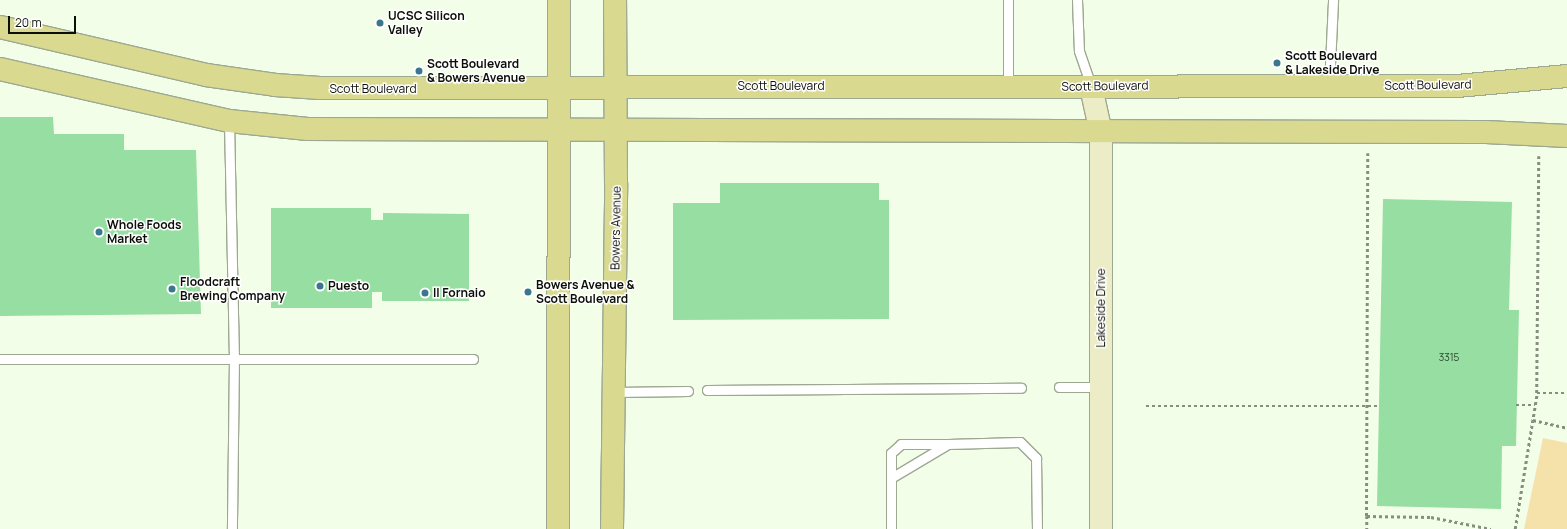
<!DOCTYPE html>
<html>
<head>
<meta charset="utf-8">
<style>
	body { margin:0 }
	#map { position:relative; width:1567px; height:529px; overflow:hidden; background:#f3fee8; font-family:Manrope,sans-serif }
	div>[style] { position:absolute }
	.green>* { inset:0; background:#f5e1aa }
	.building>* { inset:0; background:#96dea1 }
	.path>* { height:2.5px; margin-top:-1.25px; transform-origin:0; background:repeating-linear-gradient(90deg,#878e7f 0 3px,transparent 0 6px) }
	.roads { filter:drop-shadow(1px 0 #9da892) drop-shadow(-1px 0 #9da892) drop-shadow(0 1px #9da892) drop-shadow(0 -1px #9da892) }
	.lane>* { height:9px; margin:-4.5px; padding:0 4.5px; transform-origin:4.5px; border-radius:4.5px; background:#fff }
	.secondary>* { height:22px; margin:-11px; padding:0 11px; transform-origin:11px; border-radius:11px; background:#ececc7 }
	.primary>* { height:22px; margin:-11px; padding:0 11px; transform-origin:11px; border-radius:11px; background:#d9d98f }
	.dots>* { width:11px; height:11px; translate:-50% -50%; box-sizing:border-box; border:2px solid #fff; border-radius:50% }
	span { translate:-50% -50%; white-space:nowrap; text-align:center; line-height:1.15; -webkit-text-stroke:3px #fff; paint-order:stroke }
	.number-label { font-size:10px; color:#2e432e }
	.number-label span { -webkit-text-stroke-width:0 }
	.poi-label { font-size:12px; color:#0c0f08; font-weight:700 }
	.left { translate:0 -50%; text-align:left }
	.street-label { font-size:12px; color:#0c0f08 }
	.scale { position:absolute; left:8px; top:16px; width:68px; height:18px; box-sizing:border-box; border:2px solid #0c0f08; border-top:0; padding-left:5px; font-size:12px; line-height:14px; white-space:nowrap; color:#0c0f08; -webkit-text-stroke:3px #fff; paint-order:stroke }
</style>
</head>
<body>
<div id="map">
	<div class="green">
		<i style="clip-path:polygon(1543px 438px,1567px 443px,1567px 529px,1524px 529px)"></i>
	</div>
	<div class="building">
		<i style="clip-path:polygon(0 117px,53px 117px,54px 134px,124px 134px,124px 150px,196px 150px,201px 314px,0 316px)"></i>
		<i style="clip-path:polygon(720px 183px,879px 183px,879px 200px,889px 200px,889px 319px,673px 320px,673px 203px,720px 203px)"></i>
		<i style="clip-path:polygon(1383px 199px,1512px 202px,1509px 310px,1519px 310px,1516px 446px,1502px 446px,1501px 509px,1377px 506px)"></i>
		<i style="clip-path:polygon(271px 208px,371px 208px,371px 220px,383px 220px,383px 213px,469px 214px,469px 301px,382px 301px,382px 292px,372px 292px,372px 308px,271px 308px)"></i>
	</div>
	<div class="path">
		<i style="left:1368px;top:153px;width:363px;rotate:90.2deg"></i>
		<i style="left:1367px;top:516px;width:64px;rotate:0.9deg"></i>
		<i style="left:1431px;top:517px;width:61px;rotate:11.3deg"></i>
		<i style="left:1539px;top:156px;width:237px;rotate:90.5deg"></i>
		<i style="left:1537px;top:393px;width:30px"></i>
		<i style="left:1516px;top:405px;width:19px"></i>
		<i style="left:1146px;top:406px;width:233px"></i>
		<i style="left:1533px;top:420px;width:35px;rotate:13deg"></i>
		<i style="left:1367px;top:516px;width:13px;rotate:90deg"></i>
		<i style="left:1515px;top:529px;width:138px;rotate:-80.8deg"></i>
	</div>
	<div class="roads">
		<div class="lane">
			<i style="left:1008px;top:0;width:86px;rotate:90deg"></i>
			<i style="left:1077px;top:0;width:51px;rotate:87.8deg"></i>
			<i style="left:1079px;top:51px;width:37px;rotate:71deg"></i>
			<i style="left:1329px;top:86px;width:86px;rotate:-87.3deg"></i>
			<i style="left:229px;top:121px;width:237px;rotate:88.8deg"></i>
			<i style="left:234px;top:358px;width:171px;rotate:90.7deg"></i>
			<i style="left:0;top:359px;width:473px"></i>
			<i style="left:1059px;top:387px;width:42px"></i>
			<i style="left:707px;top:390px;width:314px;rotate:-0.4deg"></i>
			<i style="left:614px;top:392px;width:74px;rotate:-0.8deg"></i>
			<i style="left:891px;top:478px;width:25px;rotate:-90deg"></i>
			<i style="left:891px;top:453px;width:13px;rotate:-42deg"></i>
			<i style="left:901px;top:444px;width:45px"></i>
			<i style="left:891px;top:529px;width:51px;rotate:-90deg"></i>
			<i style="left:891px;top:478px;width:66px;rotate:-30.8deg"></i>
			<i style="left:948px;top:444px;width:72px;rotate:-1.6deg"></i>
			<i style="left:1020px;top:442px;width:23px;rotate:45deg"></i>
			<i style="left:1036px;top:458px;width:71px;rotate:89.2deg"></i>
		</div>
		<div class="secondary">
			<i style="left:1091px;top:87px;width:47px;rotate:77.7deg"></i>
			<i style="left:1101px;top:133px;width:396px;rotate:90deg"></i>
		</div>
		<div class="primary">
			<i style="left:0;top:27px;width:212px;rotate:13.1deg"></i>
			<i style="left:206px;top:75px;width:70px;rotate:8.2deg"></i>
			<i style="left:275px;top:85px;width:45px;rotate:3.8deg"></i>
			<i style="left:320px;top:88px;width:1137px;rotate:-0.1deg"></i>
			<i style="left:1457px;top:86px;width:110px;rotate:-5.2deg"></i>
			<i style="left:0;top:69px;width:235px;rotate:12.8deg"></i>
			<i style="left:229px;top:121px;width:79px;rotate:5.8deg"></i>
			<i style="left:308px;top:129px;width:1178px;rotate:0.15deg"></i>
			<i style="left:1486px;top:132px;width:81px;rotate:2.8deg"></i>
			<i style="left:558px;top:529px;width:529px;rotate:-89.89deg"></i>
			<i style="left:612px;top:529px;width:345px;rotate:-89.3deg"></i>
			<i style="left:616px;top:184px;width:184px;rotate:-90.3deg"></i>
		</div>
	</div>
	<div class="dots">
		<i style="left:380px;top:23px;background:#3a778d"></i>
		<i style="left:1277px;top:63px;background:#3a778d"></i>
		<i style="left:419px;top:71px;background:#3a778d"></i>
		<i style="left:99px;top:232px;background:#3a778d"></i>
		<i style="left:320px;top:286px;background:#3a778d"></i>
		<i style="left:172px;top:289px;background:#3a778d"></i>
		<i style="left:528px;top:292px;background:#3a778d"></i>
		<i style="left:425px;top:293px;background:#3a778d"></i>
	</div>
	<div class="number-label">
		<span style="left:1449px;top:358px">3315</span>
	</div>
	<div class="poi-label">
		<span class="left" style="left:388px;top:23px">UCSC Silicon<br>Valley</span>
		<span class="left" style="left:1285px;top:63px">Scott Boulevard<br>&amp; Lakeside Drive</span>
		<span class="left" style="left:427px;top:71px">Scott Boulevard<br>&amp; Bowers Avenue</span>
		<span class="left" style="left:107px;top:232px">Whole Foods<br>Market</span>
		<span class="left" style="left:180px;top:289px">Floodcraft<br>Brewing Company</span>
		<span class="left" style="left:536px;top:292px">Bowers Avenue &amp;<br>Scott Boulevard</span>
		<span class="left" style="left:328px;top:286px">Puesto</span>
		<span class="left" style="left:433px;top:293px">Il Fornaio</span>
	</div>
	<div class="street-label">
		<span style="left:1428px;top:85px;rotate:-1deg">Scott Boulevard</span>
		<span style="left:781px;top:86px">Scott Boulevard</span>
		<span style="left:1105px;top:86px;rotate:-1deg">Scott Boulevard</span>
		<span style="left:373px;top:89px">Scott Boulevard</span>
		<span style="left:616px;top:228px;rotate:-89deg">Bowers Avenue</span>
		<span style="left:1101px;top:308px;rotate:-90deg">Lakeside Drive</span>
	</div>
	<div class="scale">20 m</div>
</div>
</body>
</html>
